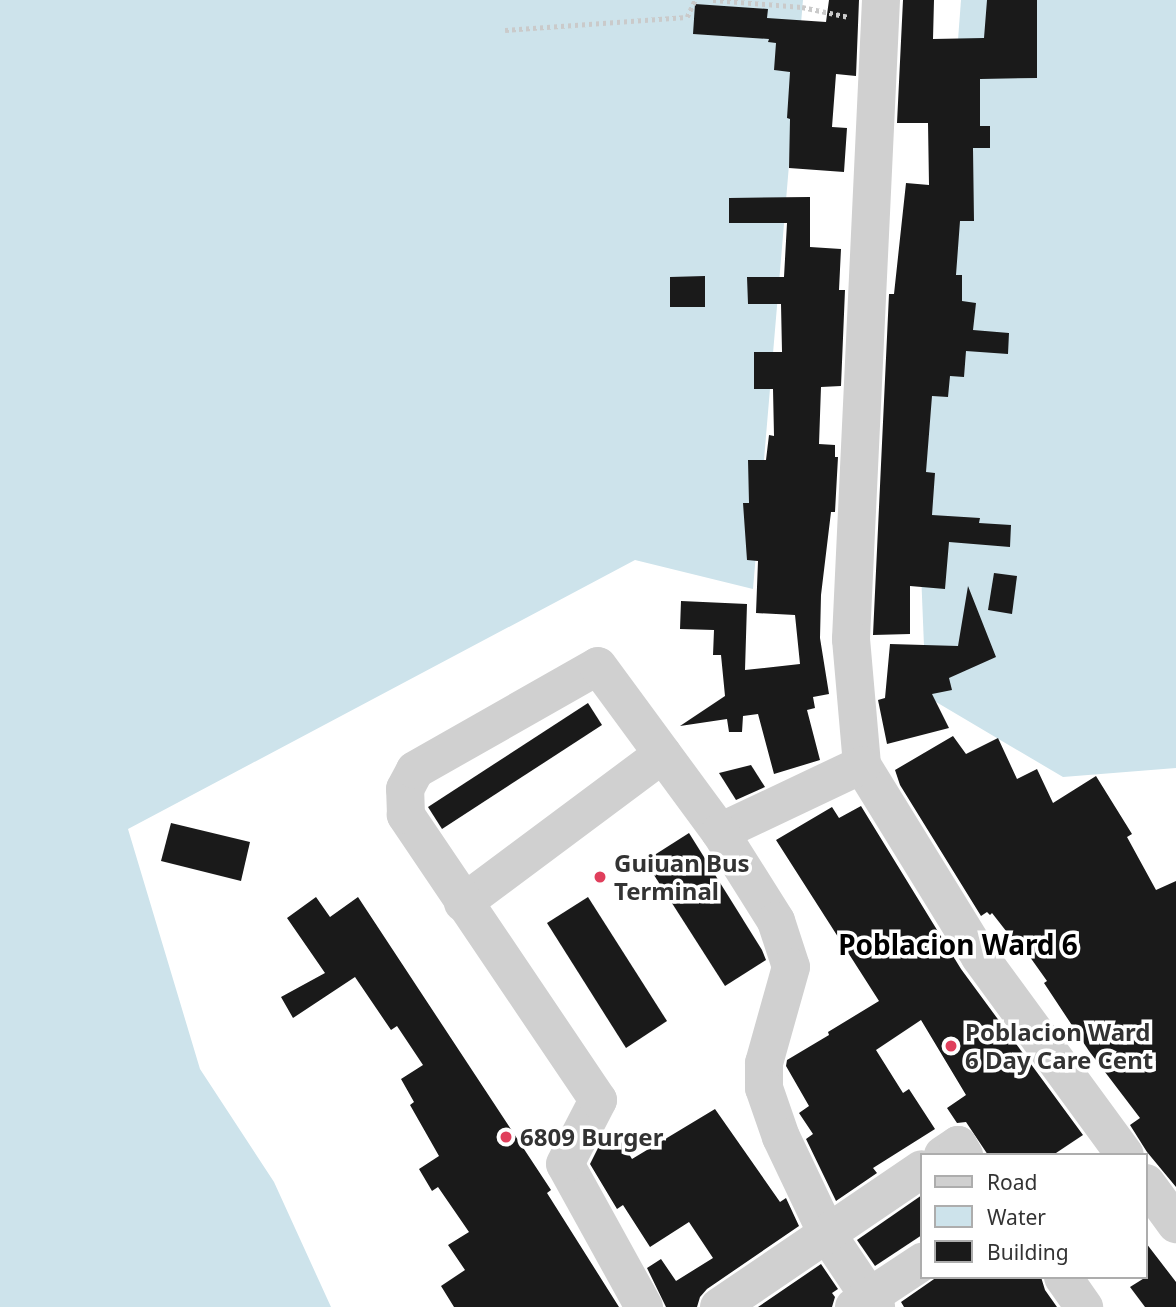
<!DOCTYPE html>
<html>
<head>
<meta charset="utf-8">
<style>
	body { margin:0 }
	#map { position:relative; width:1176px; height:1307px; overflow:hidden; background:#fff; font-family:"Noto Sans",sans-serif }
	div>[style] { position:absolute }
	.water>* { inset:0; background:#cde3eb }
	.building>* { inset:0; background:#1a1a1a }
	.path>* { height:4.5px; margin-top:-2.25px; transform-origin:0; background:repeating-linear-gradient(90deg,#cacaca 0 3.5px,transparent 0 7px) }
	.minor>* { height:38px; margin:-19px; padding:0 19px; transform-origin:19px; border-radius:19px; background:#d0d0d0 }
	.dots>* { width:19px; height:19px; translate:-50% -50%; box-sizing:border-box; border:4px solid #fff; border-radius:50% }
	span { translate:-50% -50%; white-space:nowrap; text-align:center; line-height:1.15; -webkit-text-stroke:7px #fff; paint-order:stroke }
	.poi-label { font-size:24px; color:#333; font-weight:700 }
	.left { translate:0 -50%; text-align:left }
	.quarter-label { font-size:28px; color:#000; font-weight:700 }
	.legend { position:absolute; left:920px; top:1153px; width:228px; height:126px; box-sizing:border-box; background:#fff; border:2px solid #adadad; margin:0; padding:9px 12px; list-style:none; font-size:21px; color:#333 }
	.legend li { display:flex; align-items:center; gap:14px; height:35px }
	.legend b { width:35px; border:2px solid #adadad }
</style>
</head>
<body>
<div id="map">
	<div class="water">
		<i style="clip-path:polygon(0 0,803px 0,753px 589px,635px 560px,128px 829px,200px 1069px,274px 1182px,331px 1307px,0 1307px)"></i>
		<i style="clip-path:polygon(961px 0,1176px 0,1176px 768px,1063px 777px,926px 696px,920px 547px)"></i>
	</div>
	<div class="building">
		<i style="clip-path:polygon(829px 0,859px 0,856px 76px,836px 74px,832px 127px,847px 128px,844px 172px,789px 168px,790px 119px,787px 118px,790px 72px,774px 70px,776px 43px,768px 42px,769px 39px,693px 34px,695px 4px,768px 9px,767px 18px,826px 22px)"></i>
		<i style="clip-path:polygon(903px 0,934px 0,933px 39px,984px 38px,987px 0,1037px 0,1037px 78px,980px 79px,980px 126px,990px 126px,990px 148px,973px 148px,974px 221px,960px 221px,956px 275px,962px 275px,962px 301px,976px 303px,973px 330px,1009px 333px,1008px 354px,966px 351px,964px 377px,950px 376px,948px 397px,932px 396px,926px 472px,935px 473px,932px 515px,980px 518px,979px 523px,1011px 525px,1010px 547px,949px 542px,945px 589px,910px 586px,910px 634px,873px 635px,889px 294px,894px 294px,906px 183px,929px 185px,928px 123px,897px 123px)"></i>
		<i style="clip-path:polygon(810px 197px,810px 247px,841px 249px,839px 290px,845px 290px,841px 386px,821px 387px,819px 444px,835px 445px,835px 457px,838px 457px,835px 512px,831px 512px,821px 595px,820px 638px,829px 694px,813px 697px,815px 708px,807px 710px,820px 760px,774px 774px,758px 714px,743px 716px,742px 732px,729px 732px,727px 719px,680px 726px,725px 696px,721px 655px,713px 655px,714px 630px,680px 629px,681px 601px,747px 604px,745px 670px,800px 664px,795px 615px,756px 613px,758px 561px,747px 560px,743px 503px,749px 503px,748px 460px,766px 460px,769px 435px,774px 436px,773px 389px,754px 389px,754px 352px,782px 352px,781px 304px,748px 304px,747px 277px,784px 277px,787px 223px,729px 223px,729px 198px)"></i>
		<i style="clip-path:polygon(705px 276px,705px 307px,670px 307px,670px 277px)"></i>
		<i style="clip-path:polygon(994px 573px,1017px 576px,1012px 614px,988px 610px)"></i>
		<i style="clip-path:polygon(968px 586px,996px 657px,949px 678px,952px 690px,932px 694px,949px 728px,887px 744px,878px 700px,885px 698px,890px 644px,958px 646px)"></i>
		<i style="clip-path:polygon(588px 703px,602px 725px,442px 829px,428px 807px)"></i>
		<i style="clip-path:polygon(953px 736px,966px 754px,998px 738px,1017px 779px,1037px 769px,1053px 803px,1096px 776px,1132px 834px,1127px 837px,1156px 890px,1176px 881px,1176px 1187px,1147px 1152px,1130px 1125px,1140px 1118px,1089px 1051px,1044px 983px,1047px 981px,1020px 943px,1017px 945px,992px 913px,990px 915px,987px 912px,981px 916px,900px 785px,895px 770px)"></i>
		<i style="clip-path:polygon(751px 765px,765px 787px,736px 800px,719px 773px)"></i>
		<i style="clip-path:polygon(861px 806px,961px 969px,1083px 1135px,1053px 1155px,988px 1155px,966px 1122px,957px 1123px,947px 1108px,966px 1095px,921px 1020px,876px 1050px,903px 1093px,909px 1089px,935px 1129px,873px 1168px,877px 1173px,836px 1201px,806px 1139px,813px 1134px,799px 1113px,809px 1106px,786px 1066px,787px 1060px,829px 1035px,828px 1032px,879px 1001px,776px 840px,832px 807px,839px 818px)"></i>
		<i style="clip-path:polygon(171px 823px,250px 842px,241px 881px,161px 861px)"></i>
		<i style="clip-path:polygon(689px 833px,762px 950px,766px 960px,725px 986px,645px 861px)"></i>
		<i style="clip-path:polygon(316px 897px,330px 917px,358px 897px,551px 1190px,547px 1193px,619px 1307px,454px 1307px,441px 1286px,465px 1270px,448px 1245px,469px 1232px,438px 1187px,432px 1191px,419px 1169px,439px 1156px,410px 1105px,414px 1102px,401px 1079px,423px 1065px,397px 1026px,391px 1030px,355px 977px,293px 1018px,281px 997px,325px 973px,287px 918px)"></i>
		<i style="clip-path:polygon(588px 897px,667px 1021px,626px 1048px,547px 923px)"></i>
		<i style="clip-path:polygon(715px 1109px,780px 1202px,786px 1198px,799px 1226px,707px 1289px,700px 1297px,697px 1307px,666px 1307px,647px 1268px,661px 1259px,676px 1281px,713px 1258px,689px 1222px,650px 1247px,623px 1205px,617px 1209px,590px 1164px,599px 1146px,617px 1135px,632px 1159px)"></i>
		<i style="clip-path:polygon(922px 1195px,922px 1235px,875px 1266px,857px 1240px)"></i>
		<i style="clip-path:polygon(1146px 1243px,1176px 1282px,1176px 1307px,1145px 1307px,1130px 1287px,1146px 1277px)"></i>
		<i style="clip-path:polygon(821px 1264px,838px 1289px,832px 1293px,835px 1297px,832px 1307px,758px 1307px)"></i>
		<i style="clip-path:polygon(937px 1277px,1041px 1277px,1045px 1290px,1057px 1307px,904px 1307px,901px 1302px)"></i>
	</div>
	<div class="path">
		<i style="left:713px;top:0;width:89px;rotate:4.5deg"></i>
		<i style="left:802px;top:7px;width:48px;rotate:12deg"></i>
		<i style="left:505px;top:30px;width:182px;rotate:-4.1deg"></i>
		<i style="left:687px;top:17px;width:19px;rotate:-65deg"></i>
	</div>
	<div class="minor">
		<i style="left:881px;top:0;width:640px;rotate:92.69deg"></i>
		<i style="left:851px;top:639px;width:126px;rotate:85deg"></i>
		<i style="left:862px;top:765px;width:225px;rotate:58.4deg"></i>
		<i style="left:980px;top:957px;width:245px;rotate:53.8deg"></i>
		<i style="left:720px;top:832px;width:157px;rotate:-25.3deg"></i>
		<i style="left:463px;top:903px;width:249px;rotate:-36.7deg"></i>
		<i style="left:943px;top:1155px;width:18px;rotate:-34deg"></i>
		<i style="left:958px;top:1145px;width:12px;rotate:59deg"></i>
		<i style="left:1146px;top:1183px;width:51px;rotate:53.8deg"></i>
		<i style="left:1063px;top:1277px;width:37px;rotate:55deg"></i>
		<i style="left:644px;top:1307px;width:163px;rotate:-118.9deg"></i>
		<i style="left:565px;top:1164px;width:72px;rotate:-62.7deg"></i>
		<i style="left:598px;top:1100px;width:344px;rotate:-124deg"></i>
		<i style="left:406px;top:815px;width:26px;rotate:-92deg"></i>
		<i style="left:405px;top:789px;width:21px;rotate:-62deg"></i>
		<i style="left:415px;top:770px;width:210px;rotate:-29.6deg"></i>
		<i style="left:598px;top:666px;width:206px;rotate:53.7deg"></i>
		<i style="left:720px;top:832px;width:105px;rotate:57.8deg"></i>
		<i style="left:776px;top:921px;width:48px;rotate:71.9deg"></i>
		<i style="left:791px;top:967px;width:100px;rotate:105.7deg"></i>
		<i style="left:764px;top:1063px;width:25px;rotate:90deg"></i>
		<i style="left:764px;top:1088px;width:52px;rotate:70.9deg"></i>
		<i style="left:781px;top:1137px;width:107px;rotate:64.6deg"></i>
		<i style="left:827px;top:1234px;width:88px;rotate:56.1deg"></i>
		<i style="left:719px;top:1307px;width:245px;rotate:-34.2deg"></i>
		<i style="left:854px;top:1307px;width:82px;rotate:-33.5deg"></i>
	</div>
	<div class="dots">
		<i style="left:600px;top:877px;background:#e03f5c"></i>
		<i style="left:951px;top:1046px;background:#e03f5c"></i>
		<i style="left:506px;top:1137px;background:#e03f5c"></i>
	</div>
	<div class="poi-label">
		<span class="left" style="left:614px;top:877px">Guiuan Bus<br>Terminal</span>
		<span class="left" style="left:965px;top:1046px">Poblacion Ward<br>6 Day Care Cent</span>
		<span class="left" style="left:520px;top:1137px">6809 Burger</span>
	</div>
	<div class="quarter-label">
		<span style="left:958px;top:944px">Poblacion Ward 6</span>
	</div>
	<ul class="legend">
	<li><b style="height:9px;background:#d0d0d0"></b>Road</li>
	<li><b style="height:19px;background:#cde3eb"></b>Water</li>
	<li><b style="height:19px;background:#1a1a1a"></b>Building</li>
	</ul>
</div>
</body>
</html>
